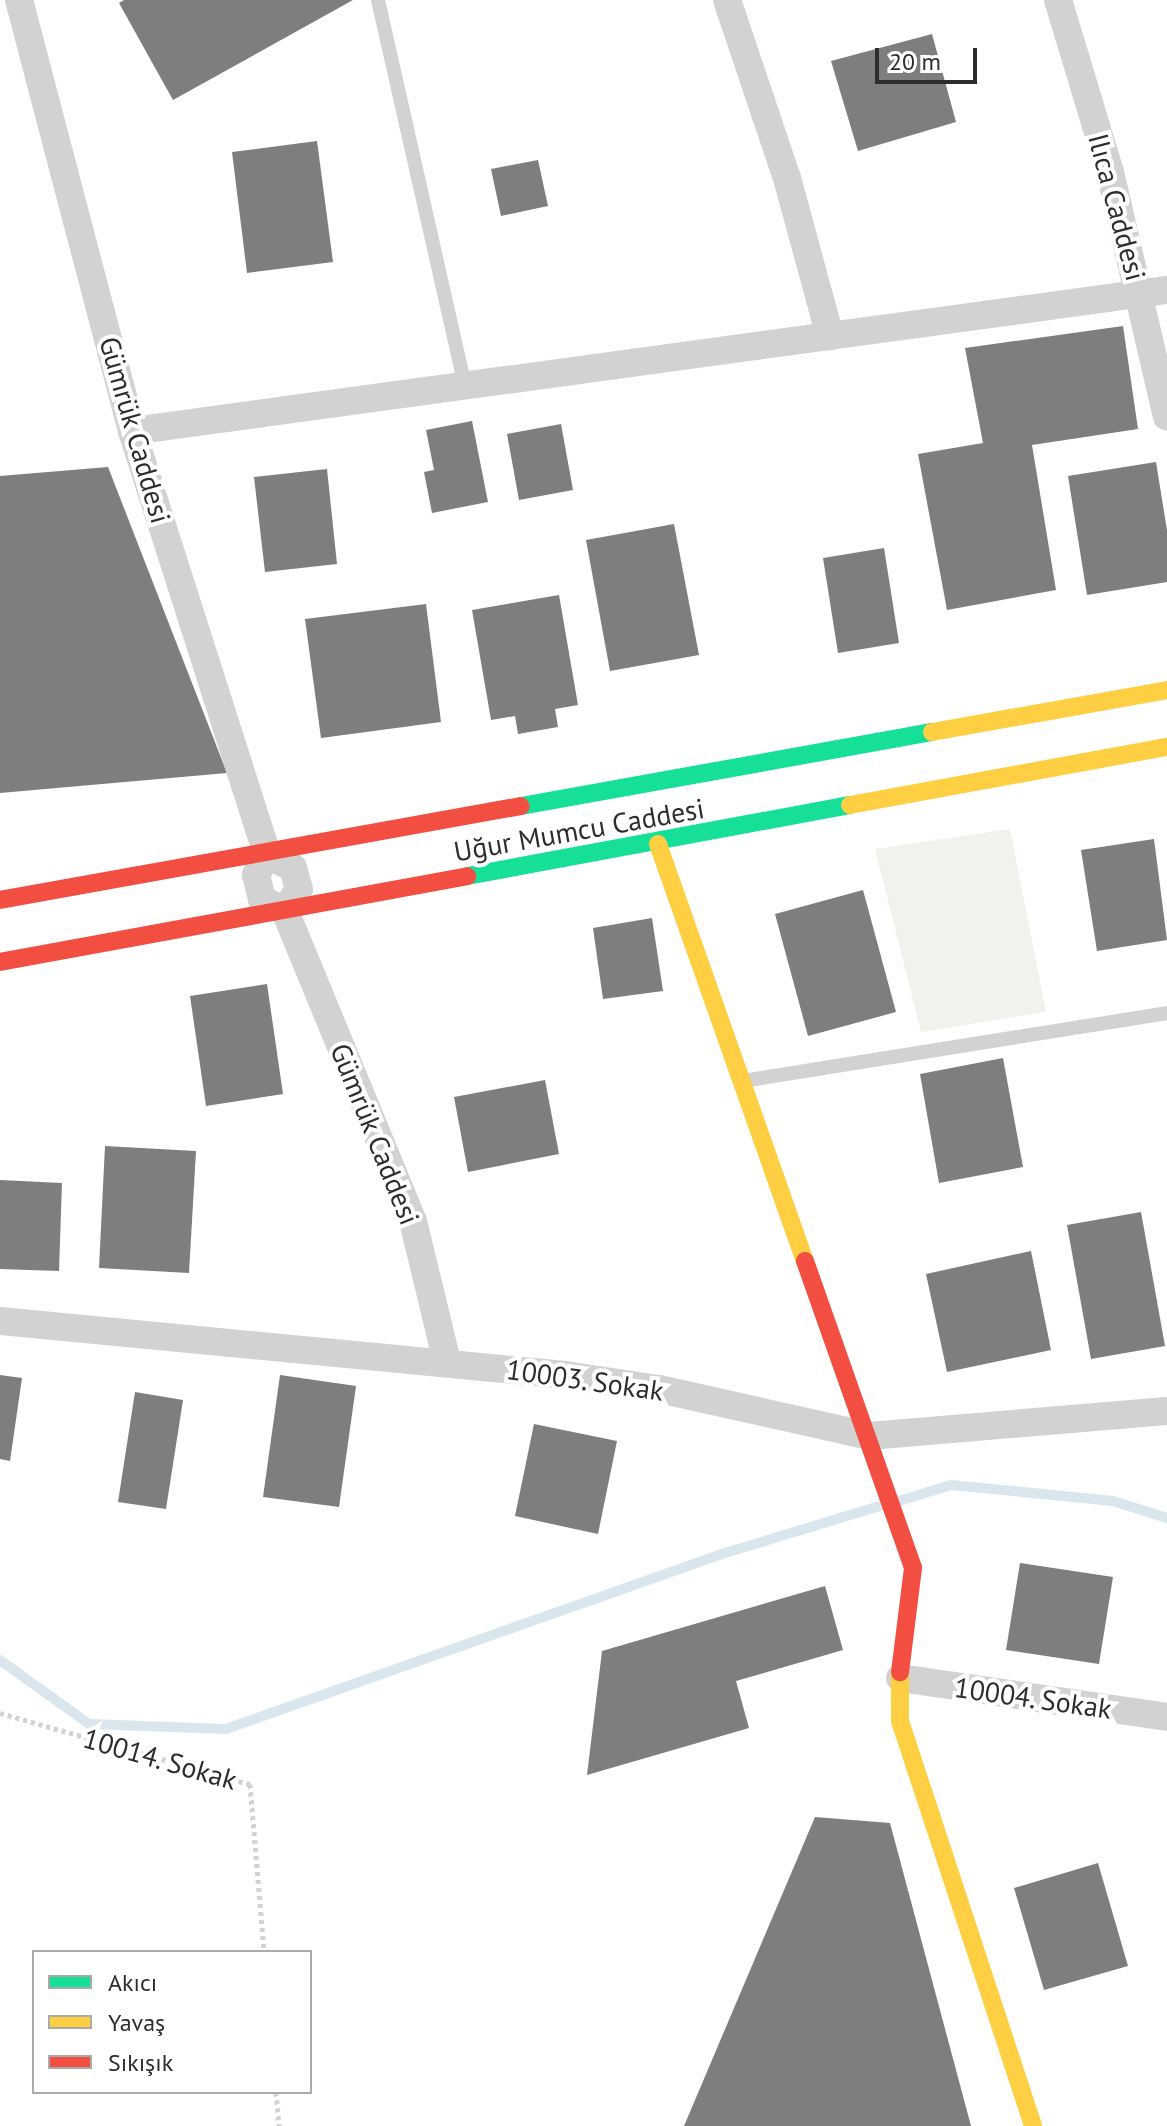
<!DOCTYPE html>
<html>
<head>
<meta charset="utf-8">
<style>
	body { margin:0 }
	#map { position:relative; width:1167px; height:2126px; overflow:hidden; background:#fff; font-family:"PT Sans",sans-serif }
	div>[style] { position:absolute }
	.green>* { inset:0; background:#f0f3ec }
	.stream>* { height:10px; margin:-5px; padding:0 5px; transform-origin:5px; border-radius:5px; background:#dae6ee }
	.building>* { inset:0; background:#7e7e7e }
	.path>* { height:5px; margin-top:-2.5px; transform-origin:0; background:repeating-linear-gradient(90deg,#d2d2d2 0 4px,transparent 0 8px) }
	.lane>* { height:14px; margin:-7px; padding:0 7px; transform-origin:7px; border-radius:7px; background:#d2d2d2 }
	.street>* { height:28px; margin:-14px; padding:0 14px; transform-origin:14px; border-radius:14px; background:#d2d2d2 }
	.fast>* { height:18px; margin:-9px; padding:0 9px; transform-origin:9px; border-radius:9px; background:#16e098 }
	.slow>* { height:18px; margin:-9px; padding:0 9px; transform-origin:9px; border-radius:9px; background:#ffcf43 }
	.jam>* { height:18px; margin:-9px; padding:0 9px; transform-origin:9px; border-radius:9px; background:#f24e42 }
	span { translate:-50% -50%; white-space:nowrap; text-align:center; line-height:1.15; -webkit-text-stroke:8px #fff; paint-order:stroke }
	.street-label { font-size:28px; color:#2d2d2d }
	.legend { position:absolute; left:32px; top:1950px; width:280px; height:144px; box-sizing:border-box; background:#fff; border:2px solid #ababab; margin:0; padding:10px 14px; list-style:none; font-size:24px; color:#2d2d2d }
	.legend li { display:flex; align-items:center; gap:16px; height:40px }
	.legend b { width:40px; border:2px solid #ababab }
	.scale { position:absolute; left:875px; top:48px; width:102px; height:36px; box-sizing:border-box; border:4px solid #2d2d2d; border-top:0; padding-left:10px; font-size:24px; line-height:28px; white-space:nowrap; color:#2d2d2d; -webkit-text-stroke:6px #fff; paint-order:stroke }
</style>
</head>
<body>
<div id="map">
	<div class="green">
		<i style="clip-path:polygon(1010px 829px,1046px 1012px,921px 1032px,875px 849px)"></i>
	</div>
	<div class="stream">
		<i style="left:899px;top:1501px;width:54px;rotate:-17.1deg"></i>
		<i style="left:951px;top:1485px;width:163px;rotate:5.6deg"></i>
		<i style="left:1113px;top:1501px;width:57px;rotate:17.5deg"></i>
		<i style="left:0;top:1660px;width:110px;rotate:35.7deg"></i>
		<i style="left:89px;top:1724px;width:137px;rotate:2.1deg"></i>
		<i style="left:226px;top:1729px;width:529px;rotate:-19.43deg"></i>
		<i style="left:725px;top:1553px;width:165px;rotate:-16.9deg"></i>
	</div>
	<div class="building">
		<i style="clip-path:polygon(124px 0,353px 0,173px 100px,119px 3px)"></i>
		<i style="clip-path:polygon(932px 34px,956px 122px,858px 151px,831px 61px)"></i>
		<i style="clip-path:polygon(317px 141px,333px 262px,247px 273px,232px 152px)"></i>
		<i style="clip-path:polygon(538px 160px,548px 206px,501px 216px,491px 169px)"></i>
		<i style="clip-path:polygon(1123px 326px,1138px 429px,1032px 445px,1056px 590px,947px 610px,918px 454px,983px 443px,965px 348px)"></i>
		<i style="clip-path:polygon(472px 421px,488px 502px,432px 513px,424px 472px,434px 470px,426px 430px)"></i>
		<i style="clip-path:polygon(561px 424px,573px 490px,519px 500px,507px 434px)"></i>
		<i style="clip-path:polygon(1156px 462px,1167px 530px,1167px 582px,1087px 595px,1068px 476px)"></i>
		<i style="clip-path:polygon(108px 467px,227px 773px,0 793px,0 476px)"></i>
		<i style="clip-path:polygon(327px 469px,337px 564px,265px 572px,254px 477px)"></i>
		<i style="clip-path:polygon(674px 524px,699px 655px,610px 671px,586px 540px)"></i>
		<i style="clip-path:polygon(884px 548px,899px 643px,838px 653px,823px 558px)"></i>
		<i style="clip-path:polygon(559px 595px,578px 705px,555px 709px,558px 727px,518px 734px,515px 716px,491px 720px,472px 610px)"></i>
		<i style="clip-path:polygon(426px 604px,441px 722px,321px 738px,305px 619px)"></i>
		<i style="clip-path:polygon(1154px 839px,1167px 940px,1097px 951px,1081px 850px)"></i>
		<i style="clip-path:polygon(863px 890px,896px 1012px,808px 1036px,775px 914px)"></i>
		<i style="clip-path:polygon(652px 918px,663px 991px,603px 999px,593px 928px)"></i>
		<i style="clip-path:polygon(267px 984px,283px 1094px,206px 1106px,190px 996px)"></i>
		<i style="clip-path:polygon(1003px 1058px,1023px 1167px,939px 1183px,920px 1074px)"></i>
		<i style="clip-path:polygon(545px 1080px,559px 1154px,468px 1172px,454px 1097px)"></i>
		<i style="clip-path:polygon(105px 1146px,196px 1151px,189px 1273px,99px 1268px)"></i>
		<i style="clip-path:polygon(0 1180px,62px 1183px,59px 1271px,0 1269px)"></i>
		<i style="clip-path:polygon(1141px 1212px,1165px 1346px,1091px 1359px,1067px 1225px)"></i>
		<i style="clip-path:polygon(1031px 1251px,1051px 1350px,947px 1372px,926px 1274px)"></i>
		<i style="clip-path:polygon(0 1375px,22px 1378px,10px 1461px,0 1459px)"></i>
		<i style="clip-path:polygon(280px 1375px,356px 1386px,339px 1507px,263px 1497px)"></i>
		<i style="clip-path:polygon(135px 1392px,183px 1400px,166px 1509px,118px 1502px)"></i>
		<i style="clip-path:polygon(534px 1424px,617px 1441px,598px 1534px,515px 1516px)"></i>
		<i style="clip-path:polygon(1020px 1563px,1113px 1577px,1099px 1664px,1006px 1650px)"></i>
		<i style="clip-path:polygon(825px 1586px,843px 1650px,736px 1681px,749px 1728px,587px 1775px,602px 1651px)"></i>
		<i style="clip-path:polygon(815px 1817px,890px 1823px,971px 2126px,684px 2126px)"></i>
		<i style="clip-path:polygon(1098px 1863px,1128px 1966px,1044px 1990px,1014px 1888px)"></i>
	</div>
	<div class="path">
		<i style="left:0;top:1713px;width:260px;rotate:15.9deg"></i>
		<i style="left:250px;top:1784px;width:169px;rotate:85.2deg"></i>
		<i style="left:276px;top:2092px;width:34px;rotate:85deg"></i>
	</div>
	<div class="lane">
		<i style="left:378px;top:0;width:396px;rotate:77.3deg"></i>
		<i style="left:743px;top:1081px;width:429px;rotate:-9.1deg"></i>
	</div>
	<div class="street">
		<i style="left:19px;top:0;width:446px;rotate:75.3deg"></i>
		<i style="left:132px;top:431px;width:445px;rotate:72.3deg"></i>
		<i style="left:267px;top:855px;width:23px;rotate:119deg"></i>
		<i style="left:256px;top:875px;width:25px;rotate:76deg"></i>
		<i style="left:262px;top:899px;width:26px;rotate:28deg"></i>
		<i style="left:285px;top:911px;width:26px;rotate:-58deg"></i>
		<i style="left:299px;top:889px;width:22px;rotate:-106deg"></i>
		<i style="left:293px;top:868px;width:29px;rotate:-153deg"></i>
		<i style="left:727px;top:0;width:188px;rotate:71.4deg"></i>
		<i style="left:787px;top:178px;width:164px;rotate:74.8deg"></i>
		<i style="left:1058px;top:0;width:180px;rotate:73.2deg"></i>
		<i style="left:1110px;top:172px;width:251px;rotate:76.9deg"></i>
		<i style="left:132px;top:431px;width:1045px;rotate:-7.76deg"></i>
		<i style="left:285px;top:911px;width:335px;rotate:67.6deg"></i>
		<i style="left:413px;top:1221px;width:145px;rotate:76.4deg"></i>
		<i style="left:0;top:1321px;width:568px;rotate:5.46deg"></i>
		<i style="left:565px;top:1375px;width:95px;rotate:8.5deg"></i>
		<i style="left:659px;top:1389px;width:215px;rotate:12.6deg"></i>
		<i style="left:869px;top:1436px;width:299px;rotate:-4.8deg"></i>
		<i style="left:900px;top:1678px;width:270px;rotate:8.3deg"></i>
	</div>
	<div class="fast">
		<i style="left:521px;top:806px;width:418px;rotate:-10.2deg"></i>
		<i style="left:467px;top:876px;width:390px;rotate:-10.5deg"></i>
	</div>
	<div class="slow">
		<i style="left:932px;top:732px;width:239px;rotate:-10.1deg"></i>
		<i style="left:850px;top:805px;width:322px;rotate:-10.4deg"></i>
		<i style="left:658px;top:844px;width:442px;rotate:70.6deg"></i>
		<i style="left:900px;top:1672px;width:49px;rotate:90deg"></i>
		<i style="left:900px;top:1721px;width:426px;rotate:71.8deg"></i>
	</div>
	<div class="jam">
		<i style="left:0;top:900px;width:529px;rotate:-10.23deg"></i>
		<i style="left:0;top:962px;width:475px;rotate:-10.4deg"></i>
		<i style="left:805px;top:1261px;width:325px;rotate:70.6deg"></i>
		<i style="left:913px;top:1568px;width:105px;rotate:97.1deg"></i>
	</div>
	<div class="street-label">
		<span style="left:1117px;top:207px;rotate:75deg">Ilıca Caddesi</span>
		<span style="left:135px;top:430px;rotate:74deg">Gümrük Caddesi</span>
		<span style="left:579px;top:830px;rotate:-10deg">Uğur Mumcu Caddesi</span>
		<span style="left:375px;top:1134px;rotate:68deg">Gümrük Caddesi</span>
		<span style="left:585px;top:1380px;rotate:8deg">10003. Sokak</span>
		<span style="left:1033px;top:1698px;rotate:8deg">10004. Sokak</span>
		<span style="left:160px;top:1759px;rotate:16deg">10014. Sokak</span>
	</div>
	<ul class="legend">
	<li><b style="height:10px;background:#16e098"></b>Akıcı</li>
	<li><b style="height:10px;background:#ffcf43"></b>Yavaş</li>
	<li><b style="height:10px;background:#f24e42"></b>Sıkışık</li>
	</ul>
	<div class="scale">20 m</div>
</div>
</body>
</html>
